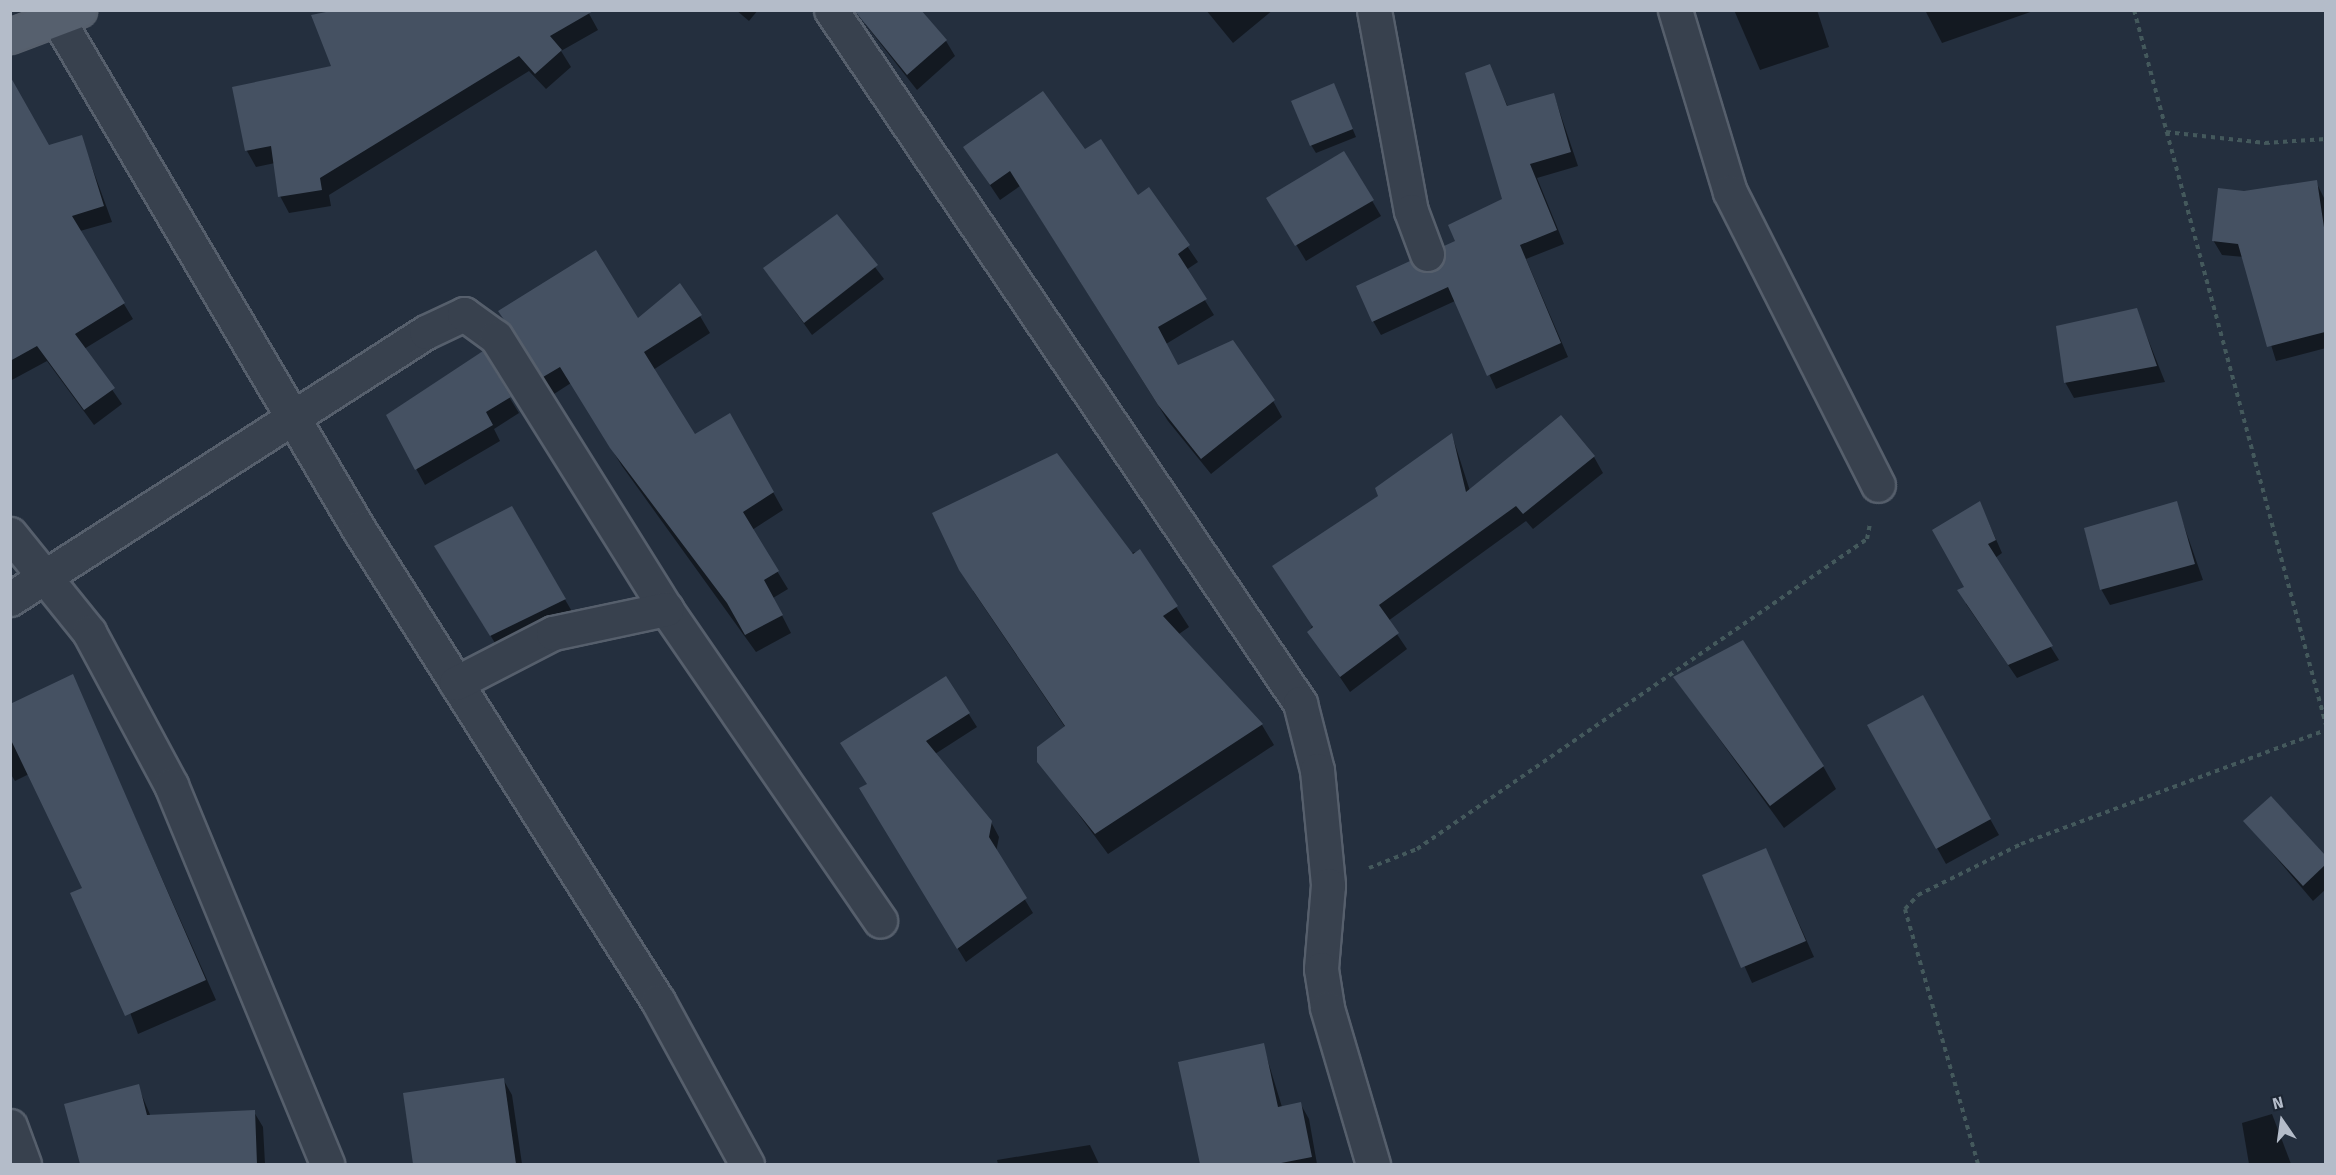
<!DOCTYPE html>
<html>
<head>
<meta charset="utf-8">
<style>
	body { margin:0 }
	#map { position:relative; width:2336px; height:1175px; overflow:hidden; background:#242f3e; font-family:"Fira Sans",sans-serif }
	div>[style] { position:absolute }
	.shadow>* { inset:0; background:#0007 }
	.building>* { inset:0; background:#455162 }
	.path>* { height:4px; margin-top:-2px; transform-origin:0; background:repeating-linear-gradient(90deg,#44595c 0 4.5px,transparent 0 9px) }
	.roads { filter:drop-shadow(2px 0 #565f6c) drop-shadow(-2px 0 #565f6c) drop-shadow(0 2px #565f6c) drop-shadow(0 -2px #565f6c) }
	.minor>* { height:33px; margin:-16.5px; padding:0 16.5px; transform-origin:16.5px; border-radius:16.5px; background:#38414e }
	.major>* { height:33px; margin:-16.5px; padding:0 16.5px; transform-origin:16.5px; border-radius:16.5px; background:#56606e }
	span { translate:-50% -50%; white-space:nowrap; text-align:center; line-height:1.15; -webkit-text-stroke:4.5px #1d2633; paint-order:stroke }
	.frame { position:absolute; inset:0; border:12px solid #b4bcc9; pointer-events:none }
	.north { position:absolute; left:2252px; top:1091px; width:60px; height:60px; -webkit-text-stroke:4px #1d2633; paint-order:stroke; rotate:347deg; font-size:16px; font-weight:700; line-height:24px; text-align:center; color:#b4bcc9 }
	.north::after { content:''; display:block; margin:auto; width:21px; height:27px; background:#b4bcc9; clip-path:polygon(50% 0,100% 100%,50% 72%,0 100%) }
</style>
</head>
<body>
<div id="map">
	<div class="shadow">
		<i style="clip-path:polygon(587px 10px,598px 30px,561px 51px,571px 67px,546px 89px,529px 71px,329px 195px,331px 206px,289px 213px,280px 196px,275px 163px,256px 167px,247px 151px,234px 88px)"></i>
		<i style="clip-path:polygon(736px 10px,758px 10px,749px 21px)"></i>
		<i style="clip-path:polygon(881px 10px,946px 41px,955px 56px,917px 90px,865px 24px)"></i>
		<i style="clip-path:polygon(1206px 10px,1273px 10px,1233px 43px)"></i>
		<i style="clip-path:polygon(1734px 10px,1817px 10px,1829px 47px,1760px 70px)"></i>
		<i style="clip-path:polygon(1925px 10px,2036px 10px,1942px 43px)"></i>
		<i style="clip-path:polygon(1489px 66px,1508px 107px,1554px 95px,1578px 166px,1537px 178px,1564px 244px,1526px 259px,1568px 357px,1496px 389px,1455px 301px,1381px 335px,1373px 321px,1423px 274px,1435px 273px,1457px 242px,1503px 200px)"></i>
		<i style="clip-path:polygon(10px 79px,49px 147px,81px 137px,112px 222px,80px 231px,133px 319px,84px 349px,122px 404px,94px 425px,47px 361px,10px 381px)"></i>
		<i style="clip-path:polygon(1334px 85px,1356px 137px,1316px 153px,1311px 145px)"></i>
		<i style="clip-path:polygon(965px 148px,1085px 151px,1137px 197px,1148px 189px,1198px 262px,1186px 270px,1214px 315px,1166px 344px,1178px 367px,1273px 401px,1282px 417px,1211px 474px,1168px 421px,1020px 186px,1000px 200px)"></i>
		<i style="clip-path:polygon(1344px 153px,1381px 216px,1306px 261px,1268px 198px)"></i>
		<i style="clip-path:polygon(2316px 182px,2326px 202px,2326px 348px,2276px 361px,2244px 257px,2222px 255px,2213px 240px)"></i>
		<i style="clip-path:polygon(836px 216px,884px 279px,812px 335px,765px 269px)"></i>
		<i style="clip-path:polygon(2136px 309px,2165px 382px,2074px 398px,2065px 382px)"></i>
		<i style="clip-path:polygon(700px 316px,710px 333px,653px 370px,695px 436px,730px 415px,783px 510px,752px 530px,788px 589px,773px 598px,791px 633px,756px 652px,622px 466px,571px 383px,554px 394px,510px 328px)"></i>
		<i style="clip-path:polygon(482px 353px,519px 413px,494px 429px,500px 441px,425px 485px,387px 415px)"></i>
		<i style="clip-path:polygon(1452px 435px,1470px 491px,1594px 457px,1603px 473px,1533px 529px,1526px 521px,1388px 621px,1407px 649px,1350px 692px,1309px 632px,1380px 497px)"></i>
		<i style="clip-path:polygon(1980px 503px,2002px 553px,1995px 558px,2059px 660px,2017px 678px,1966px 604px)"></i>
		<i style="clip-path:polygon(2176px 503px,2203px 580px,2110px 605px,2101px 589px)"></i>
		<i style="clip-path:polygon(512px 508px,574px 615px,500px 651px,445px 562px)"></i>
		<i style="clip-path:polygon(1140px 551px,1189px 627px,1179px 634px,1262px 725px,1274px 745px,1108px 854px,1039px 761px,1065px 727px,973px 591px)"></i>
		<i style="clip-path:polygon(72px 676px,216px 1000px,138px 1034px,84px 888px,29px 774px,15px 781px,10px 773px,10px 706px)"></i>
		<i style="clip-path:polygon(946px 678px,977px 727px,935px 754px,991px 822px,999px 837px,996px 852px,1033px 913px,966px 962px,869px 803px,868px 785px)"></i>
		<i style="clip-path:polygon(1675px 678px,1823px 766px,1836px 789px,1784px 828px)"></i>
		<i style="clip-path:polygon(1922px 697px,1999px 835px,1946px 864px,1869px 726px)"></i>
		<i style="clip-path:polygon(2271px 798px,2326px 858px,2326px 889px,2313px 901px,2245px 821px)"></i>
		<i style="clip-path:polygon(1766px 850px,1814px 957px,1752px 983px,1704px 876px)"></i>
		<i style="clip-path:polygon(1263px 1045px,1282px 1107px,1300px 1103px,1309px 1119px,1317px 1164px,1202px 1164px,1180px 1063px)"></i>
		<i style="clip-path:polygon(503px 1079px,512px 1095px,522px 1164px,414px 1164px,404px 1094px)"></i>
		<i style="clip-path:polygon(138px 1086px,151px 1117px,254px 1112px,263px 1127px,265px 1164px,82px 1164px,66px 1105px)"></i>
		<i style="clip-path:polygon(2272px 1114px,2291px 1164px,2249px 1164px,2242px 1123px)"></i>
		<i style="clip-path:polygon(1090px 1145px,1099px 1164px,998px 1164px,997px 1160px)"></i>
	</div>
	<div class="building">
		<i style="clip-path:polygon(336px 10px,595px 10px,550px 36px,562px 50px,535px 74px,519px 56px,320px 178px,322px 190px,278px 197px,271px 146px,245px 151px,232px 87px,331px 66px,311px 15px)"></i>
		<i style="clip-path:polygon(854px 10px,921px 10px,947px 40px,907px 75px)"></i>
		<i style="clip-path:polygon(1490px 64px,1507px 106px,1554px 93px,1571px 152px,1530px 164px,1557px 230px,1520px 245px,1561px 343px,1487px 376px,1448px 287px,1372px 322px,1356px 286px,1410px 261px,1423px 272px,1434px 271px,1445px 258px,1444px 246px,1455px 241px,1448px 225px,1502px 199px,1465px 73px)"></i>
		<i style="clip-path:polygon(10px 76px,49px 145px,82px 135px,104px 206px,72px 216px,125px 303px,75px 334px,115px 388px,84px 410px,37px 346px,10px 361px)"></i>
		<i style="clip-path:polygon(1334px 83px,1353px 129px,1310px 146px,1291px 101px)"></i>
		<i style="clip-path:polygon(1043px 91px,1085px 149px,1101px 139px,1138px 195px,1149px 187px,1190px 245px,1178px 254px,1207px 299px,1158px 327px,1178px 365px,1233px 340px,1275px 400px,1201px 459px,1158px 405px,1010px 171px,990px 185px,963px 147px)"></i>
		<i style="clip-path:polygon(1344px 151px,1374px 200px,1295px 246px,1266px 198px)"></i>
		<i style="clip-path:polygon(2317px 180px,2325px 234px,2325px 332px,2267px 347px,2238px 244px,2212px 241px,2218px 188px,2244px 191px)"></i>
		<i style="clip-path:polygon(837px 214px,878px 265px,804px 323px,763px 268px)"></i>
		<i style="clip-path:polygon(596px 250px,638px 318px,680px 283px,702px 315px,644px 352px,695px 434px,730px 413px,774px 492px,743px 512px,779px 571px,764px 580px,783px 615px,745px 635px,727px 603px,610px 448px,560px 367px,543px 377px,498px 311px)"></i>
		<i style="clip-path:polygon(2137px 308px,2157px 366px,2064px 383px,2056px 326px)"></i>
		<i style="clip-path:polygon(483px 351px,511px 397px,486px 412px,493px 425px,415px 470px,386px 415px)"></i>
		<i style="clip-path:polygon(1561px 415px,1595px 456px,1523px 514px,1516px 506px,1379px 605px,1399px 633px,1340px 677px,1307px 632px,1313px 627px,1272px 566px,1378px 496px,1375px 488px,1452px 433px,1466px 492px)"></i>
		<i style="clip-path:polygon(1057px 453px,1133px 554px,1140px 549px,1178px 606px,1163px 616px,1263px 724px,1095px 834px,1037px 762px,1037px 747px,1065px 726px,959px 570px,932px 513px)"></i>
		<i style="clip-path:polygon(1980px 501px,1996px 540px,1988px 544px,2053px 646px,2008px 665px,1957px 590px,1964px 587px,1932px 530px)"></i>
		<i style="clip-path:polygon(2177px 501px,2195px 564px,2100px 590px,2084px 528px)"></i>
		<i style="clip-path:polygon(512px 506px,566px 599px,490px 636px,434px 546px)"></i>
		<i style="clip-path:polygon(1743px 640px,1824px 766px,1770px 806px,1673px 677px)"></i>
		<i style="clip-path:polygon(73px 674px,206px 980px,125px 1016px,70px 893px,82px 888px,10px 738px,10px 704px)"></i>
		<i style="clip-path:polygon(946px 676px,970px 713px,926px 741px,992px 821px,989px 837px,1027px 898px,957px 949px,859px 788px,867px 784px,840px 743px)"></i>
		<i style="clip-path:polygon(1923px 695px,1991px 819px,1936px 849px,1867px 725px)"></i>
		<i style="clip-path:polygon(2271px 796px,2325px 855px,2325px 865px,2303px 886px,2243px 821px)"></i>
		<i style="clip-path:polygon(1766px 848px,1806px 941px,1741px 968px,1702px 875px)"></i>
		<i style="clip-path:polygon(1264px 1043px,1278px 1107px,1301px 1102px,1312px 1157px,1276px 1164px,1200px 1164px,1178px 1062px)"></i>
		<i style="clip-path:polygon(504px 1078px,516px 1164px,413px 1164px,403px 1093px)"></i>
		<i style="clip-path:polygon(139px 1084px,147px 1115px,255px 1110px,257px 1164px,80px 1164px,64px 1104px)"></i>
	</div>
	<div class="path">
		<i style="left:2134px;top:10px;width:740px;rotate:74.97deg"></i>
		<i style="left:2166px;top:132px;width:100px;rotate:6.3deg"></i>
		<i style="left:2265px;top:143px;width:61px;rotate:-3.8deg"></i>
		<i style="left:1369px;top:868px;width:52px;rotate:-21.6deg"></i>
		<i style="left:1417px;top:849px;width:546px;rotate:-34.56deg"></i>
		<i style="left:1867px;top:539px;width:15px;rotate:-79deg"></i>
		<i style="left:1978px;top:1164px;width:265px;rotate:-106deg"></i>
		<i style="left:1905px;top:909px;width:19px;rotate:-47deg"></i>
		<i style="left:1918px;top:895px;width:115px;rotate:-26.3deg"></i>
		<i style="left:2021px;top:844px;width:326px;rotate:-20.5deg"></i>
	</div>
	<div class="roads">
		<div class="minor">
			<i style="left:831px;top:10px;width:837px;rotate:55.91deg"></i>
			<i style="left:1300px;top:703px;width:69px;rotate:75.8deg"></i>
			<i style="left:1317px;top:770px;width:116px;rotate:84.5deg"></i>
			<i style="left:1328px;top:885px;width:84px;rotate:94.8deg"></i>
			<i style="left:1321px;top:969px;width:39px;rotate:81deg"></i>
			<i style="left:1327px;top:1008px;width:163px;rotate:73.6deg"></i>
			<i style="left:1374px;top:10px;width:204px;rotate:79.6deg"></i>
			<i style="left:1411px;top:211px;width:46px;rotate:69.6deg"></i>
			<i style="left:1675px;top:10px;width:190px;rotate:73.2deg"></i>
			<i style="left:1730px;top:192px;width:328px;rotate:63.2deg"></i>
			<i style="left:57px;top:18px;width:592px;rotate:59.45deg"></i>
			<i style="left:358px;top:528px;width:560px;rotate:57.62deg"></i>
			<i style="left:658px;top:1001px;width:186px;rotate:61.4deg"></i>
			<i style="left:10px;top:534px;width:126px;rotate:51.1deg"></i>
			<i style="left:89px;top:632px;width:174px;rotate:61.8deg"></i>
			<i style="left:171px;top:785px;width:410px;rotate:67.6deg"></i>
			<i style="left:10px;top:599px;width:494px;rotate:-32.7deg"></i>
			<i style="left:426px;top:332px;width:42px;rotate:-25.3deg"></i>
			<i style="left:464px;top:314px;width:39px;rotate:36deg"></i>
			<i style="left:496px;top:337px;width:321px;rotate:58deg"></i>
			<i style="left:666px;top:609px;width:378px;rotate:55.5deg"></i>
			<i style="left:456px;top:683px;width:109px;rotate:-27.3deg"></i>
			<i style="left:553px;top:633px;width:116px;rotate:-12deg"></i>
			<i style="left:10px;top:1126px;width:40px;rotate:69.8deg"></i>
		</div>
		<div class="major">
			<i style="left:10px;top:36px;width:74px;rotate:-20.6deg"></i>
		</div>
	</div>
	<div class="frame"></div>
	<div class="north">N</div>
</div>
</body>
</html>
